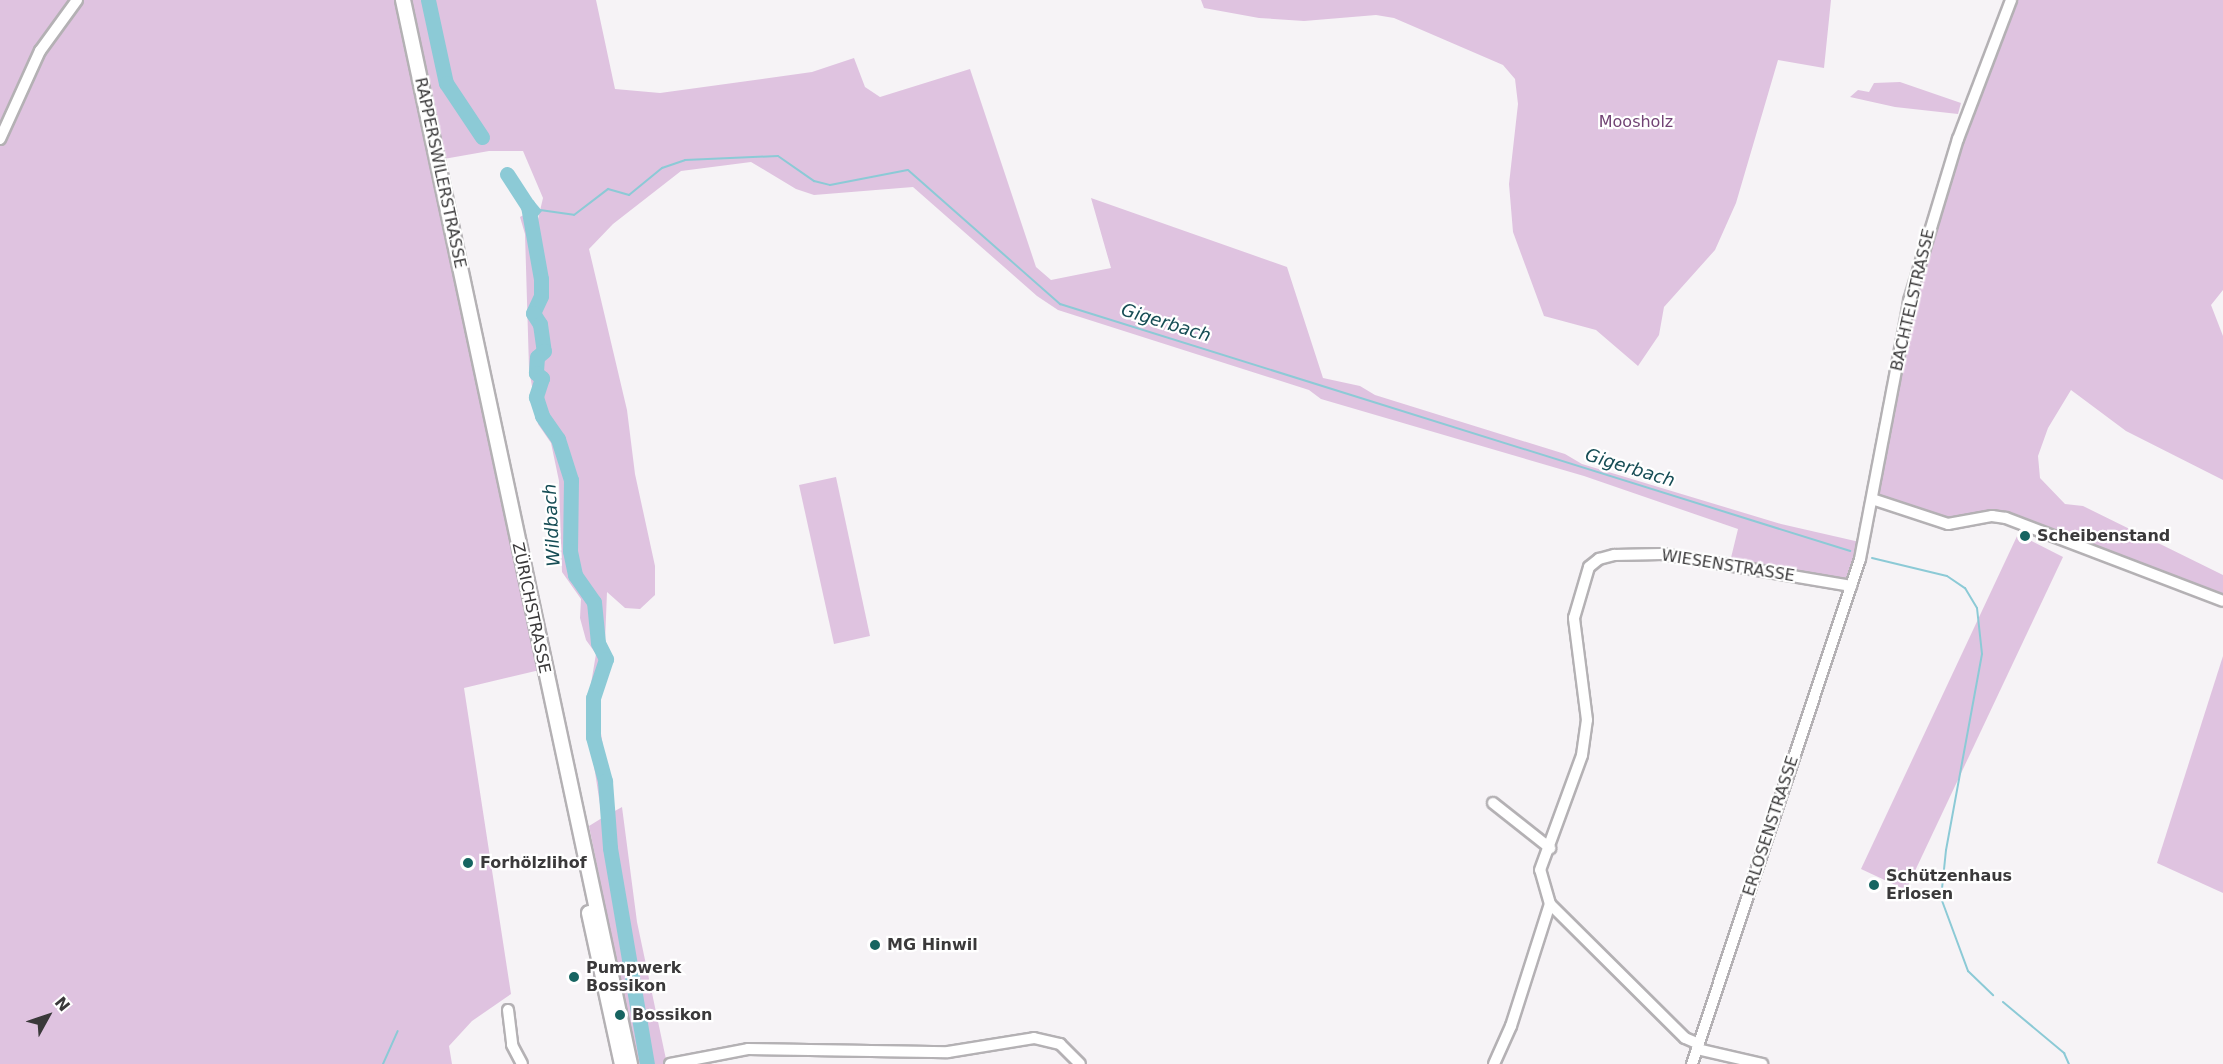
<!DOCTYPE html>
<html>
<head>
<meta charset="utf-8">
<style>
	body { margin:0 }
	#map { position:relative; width:2223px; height:1064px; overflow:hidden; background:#f6f3f6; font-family:"DejaVu Sans",sans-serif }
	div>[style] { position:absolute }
	.green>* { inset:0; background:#dfc3e0 }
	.water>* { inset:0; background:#8ccad6 }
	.stream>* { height:2px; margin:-1px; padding:0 1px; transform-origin:1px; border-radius:1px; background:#8ccad6 }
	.river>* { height:15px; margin:-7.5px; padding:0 7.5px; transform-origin:7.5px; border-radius:7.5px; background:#8ccad6 }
	.roads { filter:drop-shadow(2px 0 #b4b1b4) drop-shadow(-2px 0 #b4b1b4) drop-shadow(0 2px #b4b1b4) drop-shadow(0 -2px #b4b1b4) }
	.minor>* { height:10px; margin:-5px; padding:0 5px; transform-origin:5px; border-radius:5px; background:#fff }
	.major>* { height:14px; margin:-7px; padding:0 7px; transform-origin:7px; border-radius:7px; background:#fff }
	.dots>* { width:16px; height:16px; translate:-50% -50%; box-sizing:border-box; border:3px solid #fff; border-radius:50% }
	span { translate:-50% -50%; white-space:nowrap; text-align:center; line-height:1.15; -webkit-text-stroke:4.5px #fff; paint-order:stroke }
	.park-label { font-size:16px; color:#714374 }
	.street-label { font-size:16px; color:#3a393a }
	.poi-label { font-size:16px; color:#3a393a; font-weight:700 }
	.left { translate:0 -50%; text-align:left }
	.water-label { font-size:18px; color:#164d55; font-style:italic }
	.north { position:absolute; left:18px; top:986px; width:60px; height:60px; -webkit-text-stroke:4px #fff; paint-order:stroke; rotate:50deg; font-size:16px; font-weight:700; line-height:24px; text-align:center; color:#3a393a }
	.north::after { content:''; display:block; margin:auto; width:21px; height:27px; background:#3a393a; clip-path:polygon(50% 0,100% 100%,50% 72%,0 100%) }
</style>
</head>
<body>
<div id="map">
	<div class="green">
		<i style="clip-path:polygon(0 0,596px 0,615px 89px,660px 93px,812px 72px,854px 58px,865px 87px,880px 97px,970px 69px,1036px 267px,1051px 280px,1111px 268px,1091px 198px,1287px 267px,1323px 378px,1360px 386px,1375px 395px,1565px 454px,1582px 464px,1781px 524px,1864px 543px,1851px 586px,1729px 566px,1738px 529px,1584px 476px,1321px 399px,1309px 390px,1058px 310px,1037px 296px,913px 187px,814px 195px,796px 189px,751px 162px,681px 171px,613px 224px,589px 249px,627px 410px,635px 474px,655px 566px,655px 595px,640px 609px,625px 608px,607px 592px,605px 642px,610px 653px,597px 707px,613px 812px,622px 807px,637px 922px,667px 1064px,637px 1064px,589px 826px,602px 818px,586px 713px,596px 654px,586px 640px,580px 618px,581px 599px,562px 572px,559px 481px,551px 443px,538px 424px,529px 368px,525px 234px,520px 217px,527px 213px,531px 223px,538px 219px,543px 198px,523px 151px,489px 151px,438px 160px,544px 669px,464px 688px,511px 994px,472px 1021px,449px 1046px,452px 1064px,0 1064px)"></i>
		<i style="clip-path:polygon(1201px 0,1831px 0,1824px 68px,1778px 60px,1736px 203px,1715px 250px,1664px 307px,1659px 335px,1638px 366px,1596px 330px,1544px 316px,1513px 232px,1509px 184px,1518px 104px,1515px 79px,1503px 65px,1394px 18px,1376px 15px,1304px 21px,1259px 18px,1204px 8px)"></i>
		<i style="clip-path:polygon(2011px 0,2223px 0,2223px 290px,2211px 305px,2223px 336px,2223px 480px,2126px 431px,2071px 390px,2048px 428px,2038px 456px,2040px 478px,2065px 504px,2083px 506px,2223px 575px,2223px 601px,2006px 518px,1948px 524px,1872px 499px,1929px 227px)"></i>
		<i style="clip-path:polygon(1900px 82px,1961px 103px,1958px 114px,1895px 107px,1850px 97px,1858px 90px,1869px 92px,1874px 83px)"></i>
		<i style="clip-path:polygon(836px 477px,870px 636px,834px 644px,799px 485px)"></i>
		<i style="clip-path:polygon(2018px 534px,2063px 557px,1906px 890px,1861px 869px)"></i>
		<i style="clip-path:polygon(2223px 656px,2223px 893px,2157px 863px)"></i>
	</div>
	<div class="water">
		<i style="clip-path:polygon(533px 200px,542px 211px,532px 223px,524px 207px)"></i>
	</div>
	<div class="stream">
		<i style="left:540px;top:210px;width:34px;rotate:8deg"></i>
		<i style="left:574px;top:215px;width:43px;rotate:-37.4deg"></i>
		<i style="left:608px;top:189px;width:22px;rotate:16deg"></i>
		<i style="left:629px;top:195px;width:43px;rotate:-39.3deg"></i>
		<i style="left:662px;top:168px;width:24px;rotate:-19deg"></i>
		<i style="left:685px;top:160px;width:93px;rotate:-2.5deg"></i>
		<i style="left:778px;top:156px;width:44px;rotate:34.8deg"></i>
		<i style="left:814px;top:181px;width:16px;rotate:14deg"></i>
		<i style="left:830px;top:185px;width:79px;rotate:-10.9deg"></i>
		<i style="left:908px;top:170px;width:203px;rotate:41.4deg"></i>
		<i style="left:1060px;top:304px;width:828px;rotate:17.36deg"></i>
		<i style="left:1872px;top:558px;width:77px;rotate:13.5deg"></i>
		<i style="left:1947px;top:576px;width:22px;rotate:34deg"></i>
		<i style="left:1965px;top:588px;width:23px;rotate:59deg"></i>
		<i style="left:1977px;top:608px;width:46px;rotate:83.8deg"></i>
		<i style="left:1982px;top:654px;width:199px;rotate:100.4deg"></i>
		<i style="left:1946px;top:850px;width:48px;rotate:95.9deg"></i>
		<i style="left:1941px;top:898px;width:78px;rotate:69.7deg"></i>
		<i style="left:1968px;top:971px;width:35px;rotate:44deg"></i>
		<i style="left:2003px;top:1002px;width:80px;rotate:39.9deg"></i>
		<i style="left:2064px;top:1053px;width:12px;rotate:66deg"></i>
		<i style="left:383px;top:1064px;width:36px;rotate:-66deg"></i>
	</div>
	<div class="river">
		<i style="left:428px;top:0;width:85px;rotate:77.8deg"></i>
		<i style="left:446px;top:83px;width:65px;rotate:56.3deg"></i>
		<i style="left:507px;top:174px;width:38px;rotate:57deg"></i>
		<i style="left:528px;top:206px;width:74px;rotate:79.9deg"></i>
		<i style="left:541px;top:279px;width:17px;rotate:90deg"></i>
		<i style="left:541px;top:296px;width:19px;rotate:115deg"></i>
		<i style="left:533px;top:313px;width:13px;rotate:58deg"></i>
		<i style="left:540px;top:324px;width:27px;rotate:82deg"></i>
		<i style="left:544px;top:351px;width:9px;rotate:139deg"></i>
		<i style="left:537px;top:357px;width:16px;rotate:94deg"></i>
		<i style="left:536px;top:373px;width:8px;rotate:40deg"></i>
		<i style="left:542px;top:378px;width:20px;rotate:108deg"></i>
		<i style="left:536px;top:397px;width:20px;rotate:72deg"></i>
		<i style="left:542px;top:416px;width:28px;rotate:55deg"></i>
		<i style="left:558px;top:439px;width:43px;rotate:72.4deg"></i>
		<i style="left:571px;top:480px;width:71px;rotate:90.8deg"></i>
		<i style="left:570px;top:551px;width:25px;rotate:78deg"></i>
		<i style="left:575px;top:575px;width:33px;rotate:55deg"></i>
		<i style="left:594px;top:602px;width:41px;rotate:84.4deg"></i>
		<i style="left:598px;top:643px;width:18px;rotate:63deg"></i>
		<i style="left:606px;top:659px;width:41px;rotate:108.4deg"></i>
		<i style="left:593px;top:698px;width:39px;rotate:90deg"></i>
		<i style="left:593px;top:737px;width:46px;rotate:74.7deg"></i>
		<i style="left:605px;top:781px;width:67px;rotate:85.7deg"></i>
		<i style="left:610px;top:848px;width:219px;rotate:80.3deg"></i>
	</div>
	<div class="roads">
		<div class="minor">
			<i style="left:0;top:139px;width:97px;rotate:-65.6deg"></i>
			<i style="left:40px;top:51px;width:63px;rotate:-54deg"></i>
			<i style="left:1872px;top:499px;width:80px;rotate:18.2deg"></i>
			<i style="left:1948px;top:524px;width:45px;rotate:-10.3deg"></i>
			<i style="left:1992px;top:516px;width:14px;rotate:8deg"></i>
			<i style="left:2006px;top:518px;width:232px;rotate:20.9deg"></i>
			<i style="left:1493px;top:803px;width:73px;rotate:38.3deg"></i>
			<i style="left:1550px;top:904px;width:190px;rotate:44.8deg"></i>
			<i style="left:1685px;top:1038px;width:15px;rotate:23deg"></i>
			<i style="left:508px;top:1010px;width:35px;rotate:83deg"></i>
			<i style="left:512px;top:1045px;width:21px;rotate:62deg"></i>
			<i style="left:1697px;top:1049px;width:67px;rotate:13deg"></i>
			<i style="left:670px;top:1064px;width:79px;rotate:-10.9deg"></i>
			<i style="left:748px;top:1049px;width:200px;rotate:0.9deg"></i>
			<i style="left:948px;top:1052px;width:87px;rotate:-9.2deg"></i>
			<i style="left:1034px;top:1038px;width:27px;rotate:13deg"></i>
			<i style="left:1060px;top:1044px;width:28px;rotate:45deg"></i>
			<i style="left:1494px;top:1064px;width:42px;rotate:-65.9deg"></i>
			<i style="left:1511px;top:1026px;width:128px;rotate:-72.3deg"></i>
			<i style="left:1550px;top:904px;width:35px;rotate:-106deg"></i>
			<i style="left:1540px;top:870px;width:122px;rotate:-69.9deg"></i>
			<i style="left:1582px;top:755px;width:35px;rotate:-82deg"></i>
			<i style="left:1587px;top:720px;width:103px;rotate:-97.3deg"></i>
			<i style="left:1574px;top:618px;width:53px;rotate:-73.6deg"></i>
			<i style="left:1589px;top:567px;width:13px;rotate:-39deg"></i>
			<i style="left:1599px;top:559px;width:16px;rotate:-15deg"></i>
			<i style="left:1614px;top:555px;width:48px;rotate:-1.2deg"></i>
			<i style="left:1662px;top:554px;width:192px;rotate:9.6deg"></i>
			<i style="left:1692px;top:1064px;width:532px;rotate:-71.6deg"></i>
			<i style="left:1860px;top:559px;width:263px;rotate:-79.2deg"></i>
			<i style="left:1909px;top:301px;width:169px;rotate:-73.2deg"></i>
			<i style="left:1958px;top:139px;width:149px;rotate:-69.1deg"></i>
		</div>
		<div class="major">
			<i style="left:403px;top:0;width:1088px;rotate:77.96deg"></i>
			<i style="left:589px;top:913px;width:155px;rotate:77.7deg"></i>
		</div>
	</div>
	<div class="dots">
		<i style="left:2025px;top:536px;background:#166461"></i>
		<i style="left:468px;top:863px;background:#166461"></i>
		<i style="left:1874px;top:885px;background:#166461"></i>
		<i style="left:875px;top:945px;background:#166461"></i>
		<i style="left:574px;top:977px;background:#166461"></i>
		<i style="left:620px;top:1015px;background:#166461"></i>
	</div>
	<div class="park-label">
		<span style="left:1636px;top:122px">Moosholz</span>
	</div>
	<div class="street-label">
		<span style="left:440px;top:173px;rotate:78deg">RAPPERSWILERSTRASSE</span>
		<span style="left:1913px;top:300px;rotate:-77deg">BACHTELSTRASSE</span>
		<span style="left:1728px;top:566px;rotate:9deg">WIESENSTRASSE</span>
		<span style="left:531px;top:608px;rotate:78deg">ZÜRICHSTRASSE</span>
		<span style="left:1771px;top:826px;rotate:-72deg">ERLOSENSTRASSE</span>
	</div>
	<div class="poi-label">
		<span class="left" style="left:2037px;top:536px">Scheibenstand</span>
		<span class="left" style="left:480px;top:863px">Forhölzlihof</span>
		<span class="left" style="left:1886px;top:885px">Schützenhaus<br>Erlosen</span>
		<span class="left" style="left:887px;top:945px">MG Hinwil</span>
		<span class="left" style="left:586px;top:977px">Pumpwerk<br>Bossikon</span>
		<span class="left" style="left:632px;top:1015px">Bossikon</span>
	</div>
	<div class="water-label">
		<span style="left:1166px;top:323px;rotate:17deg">Gigerbach</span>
		<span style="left:1630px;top:468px;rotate:17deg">Gigerbach</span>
		<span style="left:552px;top:525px;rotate:-93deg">Wildbach</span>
	</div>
	<div class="north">N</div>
</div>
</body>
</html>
